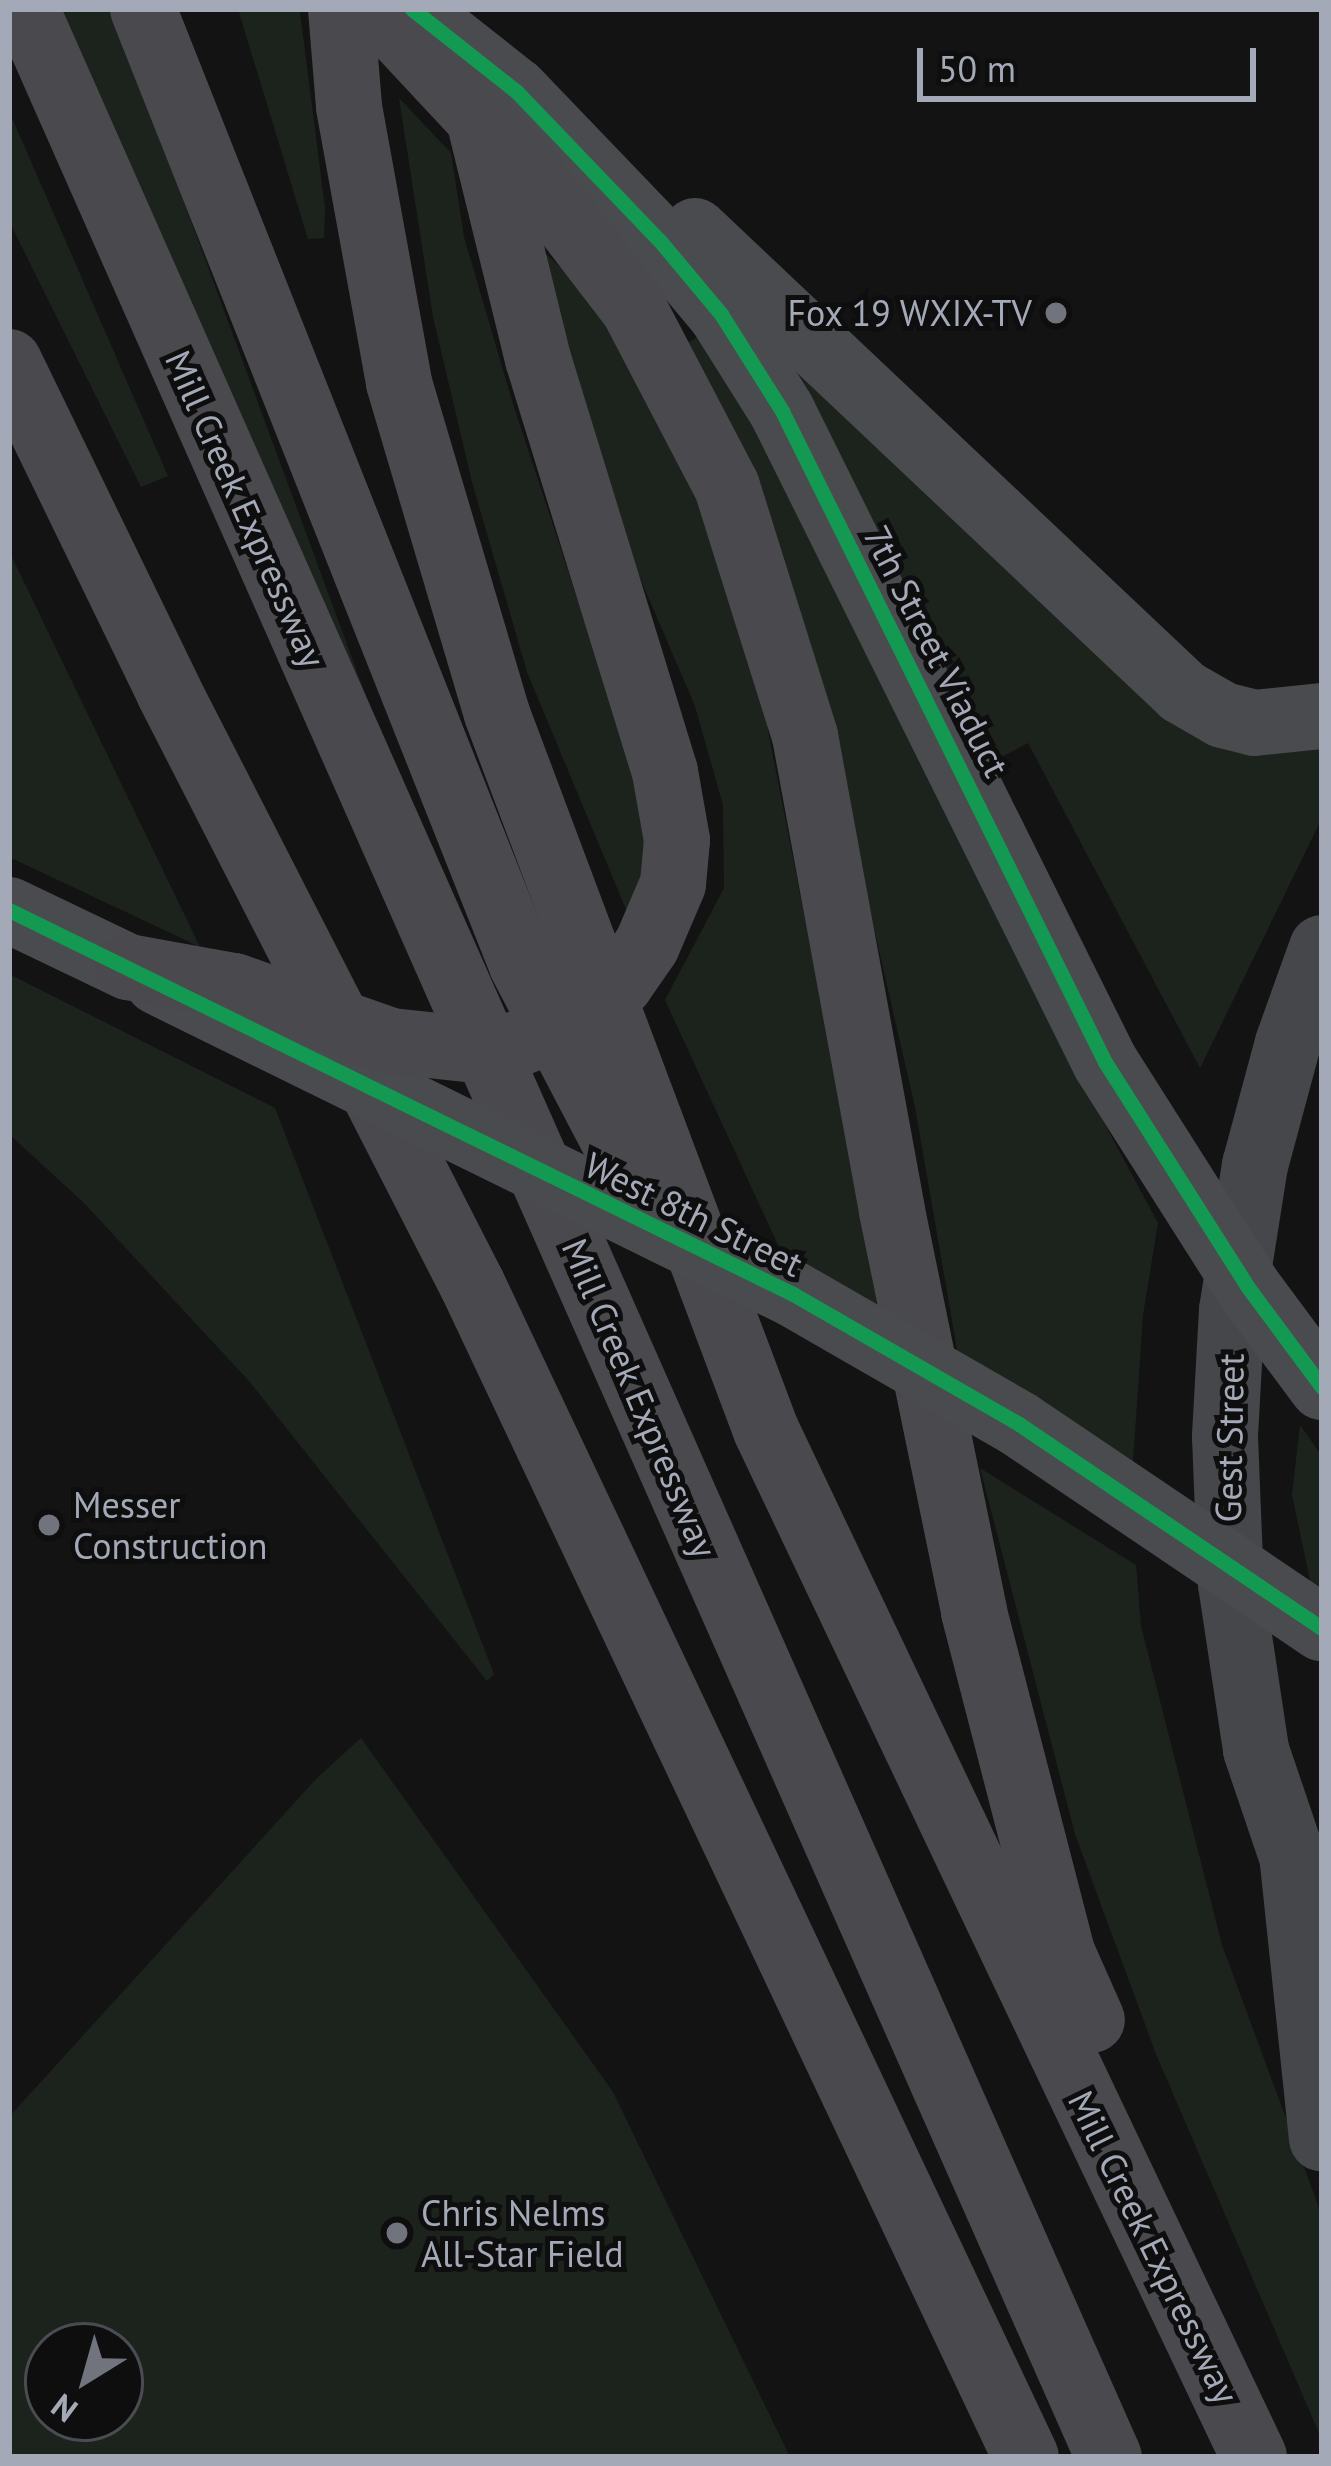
<!DOCTYPE html>
<html>
<head>
<meta charset="utf-8">
<style>
	body { margin:0 }
	#map { position:relative; width:1331px; height:2466px; overflow:hidden; background:#131314; font-family:"PT Sans",sans-serif }
	div>[style] { position:absolute }
	.green>* { inset:0; background:#1c231d }
	.secondary>* { height:66px; margin:-33px; padding:0 33px; transform-origin:33px; border-radius:33px; background:#46474b }
	.primary>* { height:66px; margin:-33px; padding:0 33px; transform-origin:33px; border-radius:33px; background:#4a4b4e }
	.highway>* { height:66px; margin:-33px; padding:0 33px; transform-origin:33px; border-radius:33px; background:#4a4a4e }
	.primary-bridge>* { height:66px; margin:-33px; padding:0 33px; transform-origin:33px; border-radius:33px; background:#4a4b4e }
	.highway-bridge>* { height:66px; margin:-33px; padding:0 33px; transform-origin:33px; border-radius:33px; background:#4a4a4e }
	.cycleway>* { height:15px; margin:-7.5px; padding:0 7.5px; transform-origin:7.5px; border-radius:7.5px; background:#139951 }
	.dots>* { width:33px; height:33px; translate:-50% -50%; box-sizing:border-box; border:6px solid #0e0e0f; border-radius:50% }
	span { translate:-50% -50%; white-space:nowrap; text-align:center; line-height:1.15; -webkit-text-stroke:10px #0e0e0f; paint-order:stroke }
	.poi-label { font-size:36px; color:#a3a9b6 }
	.right { translate:-100% -50%; text-align:right }
	.left { translate:0 -50%; text-align:left }
	.street-label { font-size:36px; color:#a3a9b6 }
	.frame { position:absolute; inset:0; border:12px solid #a3a9b6; pointer-events:none }
	.north { position:absolute; left:24px; top:2322px; width:120px; height:120px; box-sizing:border-box; background:#0e0e0f; border:3px solid #4a4c52; border-radius:50%; rotate:217deg; font-size:33px; font-weight:700; line-height:48px; text-align:center; color:#a3a9b6 }
	.north::after { content:''; display:block; margin:auto; width:42px; height:54px; background:#71747d; clip-path:polygon(50% 0,100% 100%,50% 72%,0 100%) }
	.scale { position:absolute; left:917px; top:48px; width:339px; height:54px; box-sizing:border-box; border:6px solid #a3a9b6; border-top:0; padding-left:15px; font-size:36px; line-height:42px; white-space:nowrap; color:#a3a9b6; -webkit-text-stroke:9px #0e0e0f; paint-order:stroke }
</style>
</head>
<body>
<div id="map">
	<div class="green">
		<i style="clip-path:polygon(55px 9px,113px 9px,376px 723px)"></i>
		<i style="clip-path:polygon(238px 9px,300px 12px,325px 208px,324px 238px,308px 239px)"></i>
		<i style="clip-path:polygon(399px 98px,451px 153px,464px 237px,513px 404px,652px 825px,633px 926px,527px 672px,472px 482px,433px 317px)"></i>
		<i style="clip-path:polygon(9px 111px,168px 476px,141px 487px,9px 221px)"></i>
		<i style="clip-path:polygon(538px 246px,590px 296px,660px 414px,744px 608px,881px 1307px,785px 1260px,665px 1000px,724px 888px,723px 805px,695px 706px,628px 550px)"></i>
		<i style="clip-path:polygon(703px 334px,748px 403px,1046px 1015px,1158px 1223px,1143px 1315px,1133px 1461px,958px 1355px,915px 1107px,847px 811px,687px 343px)"></i>
		<i style="clip-path:polygon(814px 357px,1076px 624px,1322px 732px,1322px 818px,1200px 1068px,1028px 743px,988px 764px,793px 374px)"></i>
		<i style="clip-path:polygon(9px 551px,200px 947px,9px 857px)"></i>
		<i style="clip-path:polygon(9px 974px,275px 1108px,494px 1674px,487px 1681px,249px 1381px,84px 1203px,9px 1134px)"></i>
		<i style="clip-path:polygon(1300px 1425px,1322px 1456px,1322px 1592px,1311px 1585px,1292px 1495px)"></i>
		<i style="clip-path:polygon(980px 1468px,1136px 1565px,1141px 1626px,1222px 1945px,1322px 2216px,1322px 2440px,1156px 2054px,1075px 1834px)"></i>
		<i style="clip-path:polygon(evenodd,361px 1738px,613px 2092px,790px 2457px,9px 2457px,9px 2117px,317px 1778px,361px 1738px,48px 2346px,120px 2346px,120px 2418px,48px 2418px,48px 2346px)"></i>
	</div>
	<div class="secondary">
		<i style="left:1322px;top:948px;width:101px;rotate:109.7deg"></i>
		<i style="left:1288px;top:1043px;width:126px;rotate:105.1deg"></i>
		<i style="left:1255px;top:1165px;width:147px;rotate:99deg"></i>
		<i style="left:1232px;top:1310px;width:127px;rotate:93.2deg"></i>
		<i style="left:1225px;top:1437px;width:147px;rotate:87.7deg"></i>
		<i style="left:1231px;top:1584px;width:168px;rotate:81.4deg"></i>
		<i style="left:1256px;top:1750px;width:115px;rotate:71.3deg"></i>
		<i style="left:1293px;top:1859px;width:59px;rotate:60.4deg"></i>
		<i style="left:1293px;top:1863px;width:277px;rotate:84deg"></i>
	</div>
	<div class="primary">
		<i style="left:516px;top:91px;width:208px;rotate:46.2deg"></i>
		<i style="left:660px;top:241px;width:95px;rotate:50.1deg"></i>
		<i style="left:721px;top:314px;width:115px;rotate:57.8deg"></i>
		<i style="left:782px;top:411px;width:727px;rotate:63.61deg"></i>
		<i style="left:695px;top:231px;width:671px;rotate:43.37deg"></i>
		<i style="left:1183px;top:692px;width:46px;rotate:29.9deg"></i>
		<i style="left:1223px;top:715px;width:32px;rotate:14deg"></i>
		<i style="left:1254px;top:723px;width:68px;rotate:-5.9deg"></i>
		<i style="left:9px;top:910px;width:132px;rotate:25.6deg"></i>
	</div>
	<div class="highway">
		<i style="left:26px;top:9px;width:2677px;rotate:66.14deg"></i>
		<i style="left:143px;top:9px;width:1028px;rotate:68.37deg"></i>
		<i style="left:522px;top:965px;width:239px;rotate:62.4deg"></i>
		<i style="left:341px;top:9px;width:98px;rotate:85.3deg"></i>
		<i style="left:349px;top:107px;width:280px;rotate:79.7deg"></i>
		<i style="left:399px;top:383px;width:345px;rotate:73.5deg"></i>
		<i style="left:497px;top:714px;width:765px;rotate:69.41deg"></i>
		<i style="left:766px;top:1430px;width:1137px;rotate:64.58deg"></i>
		<i style="left:480px;top:123px;width:243px;rotate:76.2deg"></i>
		<i style="left:538px;top:359px;width:432px;rotate:72.9deg"></i>
		<i style="left:665px;top:772px;width:69px;rotate:80deg"></i>
		<i style="left:677px;top:840px;width:44px;rotate:95.2deg"></i>
		<i style="left:673px;top:884px;width:66px;rotate:113.1deg"></i>
		<i style="left:529px;top:172px;width:173px;rotate:52.5deg"></i>
		<i style="left:634px;top:309px;width:201px;rotate:62.4deg"></i>
		<i style="left:727px;top:487px;width:261px;rotate:72.6deg"></i>
		<i style="left:805px;top:736px;width:483px;rotate:79.6deg"></i>
		<i style="left:892px;top:1211px;width:409px;rotate:78.4deg"></i>
		<i style="left:974px;top:1612px;width:354px;rotate:75.5deg"></i>
		<i style="left:1063px;top:1955px;width:71px;rotate:66deg"></i>
		<i style="left:9px;top:362px;width:367px;rotate:64.1deg"></i>
		<i style="left:169px;top:692px;width:665px;rotate:62.9deg"></i>
		<i style="left:472px;top:1284px;width:1297px;rotate:64.72deg"></i>
	</div>
	<div class="primary-bridge">
		<i style="left:412px;top:9px;width:132px;rotate:38.3deg"></i>
		<i style="left:158px;top:982px;width:708px;rotate:26.17deg"></i>
		<i style="left:793px;top:1294px;width:261px;rotate:29.9deg"></i>
		<i style="left:1019px;top:1424px;width:365px;rotate:34deg"></i>
		<i style="left:1105px;top:1062px;width:265px;rotate:57.6deg"></i>
		<i style="left:1247px;top:1286px;width:126px;rotate:53.4deg"></i>
	</div>
	<div class="highway-bridge">
		<i style="left:377px;top:9px;width:223px;rotate:47deg"></i>
		<i style="left:128px;top:967px;width:108px;rotate:10.2deg"></i>
		<i style="left:234px;top:986px;width:166px;rotate:19.3deg"></i>
		<i style="left:391px;top:1041px;width:106px;rotate:6deg"></i>
		<i style="left:496px;top:1052px;width:72px;rotate:-21.2deg"></i>
		<i style="left:563px;top:1026px;width:71px;rotate:-36.4deg"></i>
		<i style="left:620px;top:984px;width:47px;rotate:-55.3deg"></i>
	</div>
	<div class="cycleway">
		<i style="left:412px;top:9px;width:132px;rotate:38.3deg"></i>
		<i style="left:516px;top:91px;width:208px;rotate:46.2deg"></i>
		<i style="left:660px;top:241px;width:95px;rotate:50.1deg"></i>
		<i style="left:721px;top:314px;width:115px;rotate:57.8deg"></i>
		<i style="left:782px;top:411px;width:727px;rotate:63.61deg"></i>
		<i style="left:1105px;top:1062px;width:265px;rotate:57.6deg"></i>
		<i style="left:1247px;top:1286px;width:126px;rotate:53.4deg"></i>
		<i style="left:9px;top:910px;width:873px;rotate:26.1deg"></i>
		<i style="left:793px;top:1294px;width:261px;rotate:29.9deg"></i>
		<i style="left:1019px;top:1424px;width:365px;rotate:34deg"></i>
	</div>
	<div class="dots">
		<i style="left:1056px;top:313px;background:#71747d"></i>
		<i style="left:49px;top:1525px;background:#71747d"></i>
		<i style="left:397px;top:2233px;background:#71747d"></i>
	</div>
	<div class="poi-label">
		<span class="right" style="left:1032px;top:313px">Fox 19 WXIX-TV</span>
		<span class="left" style="left:73px;top:1525px">Messer<br>Construction</span>
		<span class="left" style="left:421px;top:2233px">Chris Nelms<br>All-Star Field</span>
	</div>
	<div class="street-label">
		<span style="left:246px;top:509px;rotate:66deg">Mill Creek Expressway</span>
		<span style="left:937px;top:651px;rotate:63deg">7th Street Viaduct</span>
		<span style="left:694px;top:1214px;rotate:26deg">West 8th Street</span>
		<span style="left:640px;top:1398px;rotate:67deg">Mill Creek Expressway</span>
		<span style="left:1229px;top:1438px;rotate:-89deg">Gest Street</span>
		<span style="left:1154px;top:2247px;rotate:64deg">Mill Creek Expressway</span>
	</div>
	<div class="frame"></div>
	<div class="north">N</div>
	<div class="scale">50 m</div>
</div>
</body>
</html>
